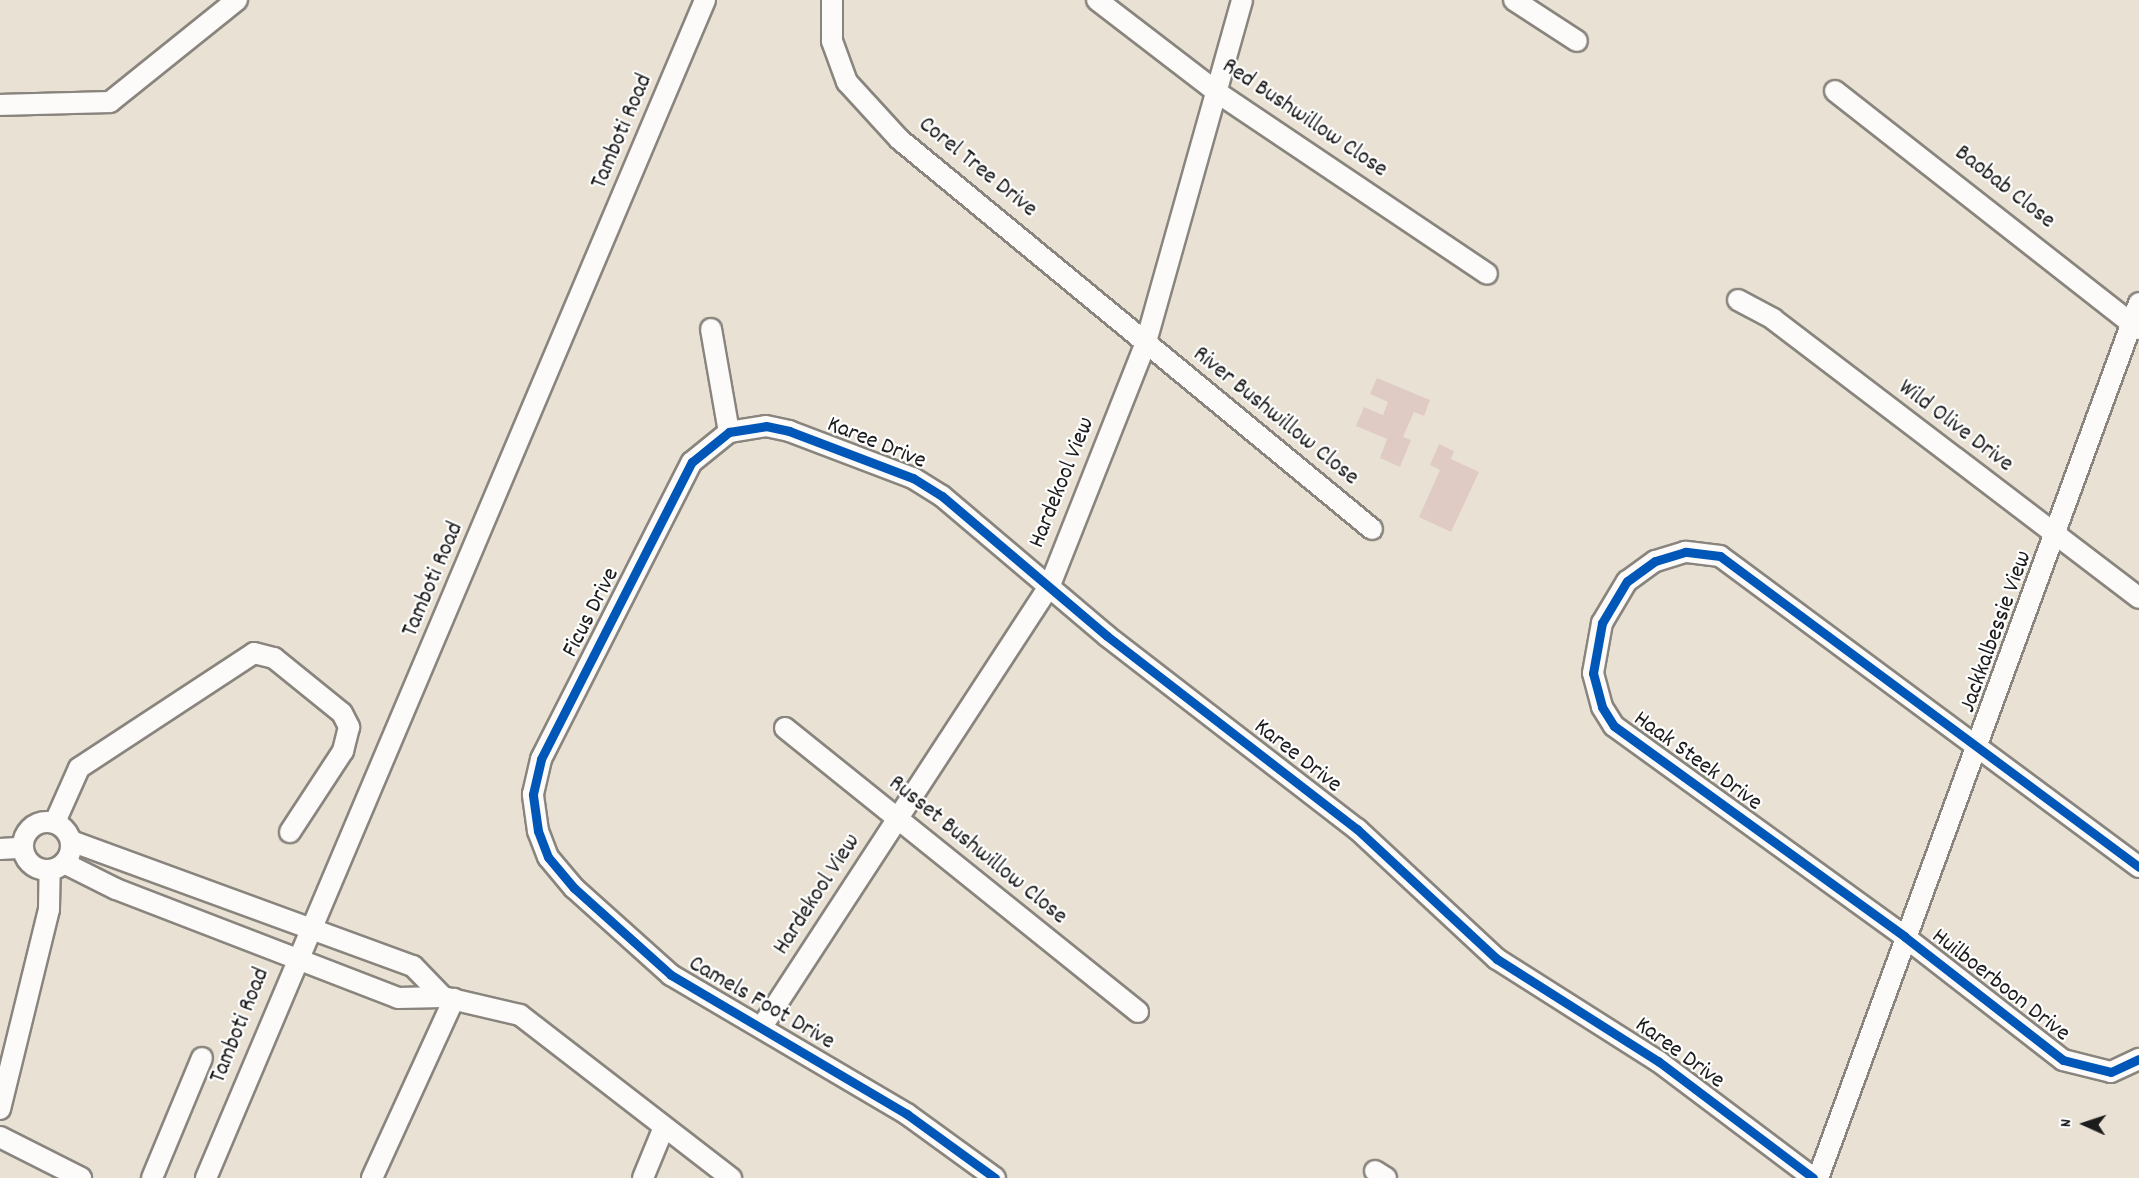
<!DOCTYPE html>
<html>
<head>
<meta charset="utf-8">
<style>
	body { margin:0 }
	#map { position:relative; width:2139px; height:1178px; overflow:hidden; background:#e9e2d4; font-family:Dekko,sans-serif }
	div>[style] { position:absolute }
	.building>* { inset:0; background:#e0cbc4 }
	.roads { filter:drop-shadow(2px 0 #89857e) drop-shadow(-2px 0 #89857e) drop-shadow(0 2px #89857e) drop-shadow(0 -2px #89857e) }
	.minor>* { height:20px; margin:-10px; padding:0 10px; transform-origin:10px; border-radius:10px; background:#fcfbf9 }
	.minor>.ring { margin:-10px; padding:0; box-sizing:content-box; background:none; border:20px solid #fcfbf9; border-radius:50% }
	.cycleway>* { height:9px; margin:-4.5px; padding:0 4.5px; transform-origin:4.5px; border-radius:4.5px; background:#0057b8 }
	span { translate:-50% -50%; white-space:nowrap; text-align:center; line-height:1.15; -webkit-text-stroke:4.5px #fff; paint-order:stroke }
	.street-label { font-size:24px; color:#1c1c1c }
	.north { position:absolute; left:2055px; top:1094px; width:60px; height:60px; -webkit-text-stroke:4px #fff; paint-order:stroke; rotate:273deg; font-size:16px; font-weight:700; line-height:24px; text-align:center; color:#1c1c1c }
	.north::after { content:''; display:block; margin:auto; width:21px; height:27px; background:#1c1c1c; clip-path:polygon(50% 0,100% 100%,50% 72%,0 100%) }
</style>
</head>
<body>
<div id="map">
	<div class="building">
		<i style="clip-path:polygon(1377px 378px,1430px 400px,1424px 416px,1414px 412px,1403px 437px,1411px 440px,1400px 467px,1380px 458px,1387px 439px,1356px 426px,1364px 407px,1383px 415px,1388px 402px,1370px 394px)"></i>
		<i style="clip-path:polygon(1439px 444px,1454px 451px,1451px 459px,1479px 472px,1451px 532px,1419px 517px,1440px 470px,1430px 465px)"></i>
	</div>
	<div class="roads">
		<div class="minor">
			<i style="left:832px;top:0;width:41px;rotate:90deg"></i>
			<i style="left:832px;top:41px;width:44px;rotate:69.9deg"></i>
			<i style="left:847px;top:82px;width:77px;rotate:47.6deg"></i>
			<i style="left:899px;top:139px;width:613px;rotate:39.51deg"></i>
			<i style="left:1097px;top:0;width:153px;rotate:37.5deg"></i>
			<i style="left:1218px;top:93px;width:324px;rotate:33.9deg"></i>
			<i style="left:1514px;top:0;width:75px;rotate:33.1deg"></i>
			<i style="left:1835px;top:91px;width:386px;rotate:38.1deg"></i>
			<i style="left:0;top:105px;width:110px;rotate:-1.6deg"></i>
			<i style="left:110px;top:102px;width:163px;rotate:-38.8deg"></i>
			<i style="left:1738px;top:300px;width:40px;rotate:28deg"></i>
			<i style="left:1773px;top:319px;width:460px;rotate:37.3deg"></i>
			<i style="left:711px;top:329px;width:105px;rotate:80.1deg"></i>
			<i style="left:785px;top:728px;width:453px;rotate:38.8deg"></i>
			<i class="ring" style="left:23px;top:822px;width:28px;height:28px"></i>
			<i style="left:55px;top:822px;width:59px;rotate:-66deg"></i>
			<i style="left:79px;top:768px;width:209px;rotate:-33.3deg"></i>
			<i style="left:254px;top:653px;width:21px;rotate:14deg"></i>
			<i style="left:274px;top:658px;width:87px;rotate:39deg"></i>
			<i style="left:342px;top:713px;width:16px;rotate:63deg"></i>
			<i style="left:349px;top:727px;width:25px;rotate:104deg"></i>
			<i style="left:343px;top:751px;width:97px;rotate:123.2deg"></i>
			<i style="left:71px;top:841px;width:364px;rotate:20.1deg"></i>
			<i style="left:413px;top:966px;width:43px;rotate:45.9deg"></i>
			<i style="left:0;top:849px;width:22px;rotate:-3deg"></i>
			<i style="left:64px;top:863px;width:58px;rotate:26.6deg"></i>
			<i style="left:116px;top:889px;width:302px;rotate:21.1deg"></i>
			<i style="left:398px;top:998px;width:45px;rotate:-1.3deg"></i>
			<i style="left:443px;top:997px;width:79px;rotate:13.2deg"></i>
			<i style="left:520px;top:1015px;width:267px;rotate:37.7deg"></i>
			<i style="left:2139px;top:867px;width:522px;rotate:-143.42deg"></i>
			<i style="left:1720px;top:556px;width:35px;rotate:-173deg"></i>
			<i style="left:1685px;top:552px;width:31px;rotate:163deg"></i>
			<i style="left:1655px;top:561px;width:34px;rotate:144deg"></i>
			<i style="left:1627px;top:581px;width:49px;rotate:120.8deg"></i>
			<i style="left:1602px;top:623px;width:51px;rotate:100.2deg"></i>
			<i style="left:1593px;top:673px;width:35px;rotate:75deg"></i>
			<i style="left:1602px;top:707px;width:22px;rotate:58deg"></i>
			<i style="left:1614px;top:726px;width:359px;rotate:35.9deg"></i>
			<i style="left:1905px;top:937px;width:200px;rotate:37.9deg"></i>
			<i style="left:2063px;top:1060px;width:49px;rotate:14deg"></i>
			<i style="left:2111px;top:1072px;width:31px;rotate:-25deg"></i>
			<i style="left:763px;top:1025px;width:525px;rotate:-56.88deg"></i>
			<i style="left:1050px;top:585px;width:261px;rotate:-68.4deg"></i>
			<i style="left:1146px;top:342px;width:355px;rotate:-74.3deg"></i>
			<i style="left:0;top:1109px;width:206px;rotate:-76.2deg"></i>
			<i style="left:49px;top:909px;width:39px;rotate:-89deg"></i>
			<i style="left:0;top:1137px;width:91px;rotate:26.8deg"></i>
			<i style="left:1375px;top:1171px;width:13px;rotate:32deg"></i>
			<i style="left:152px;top:1178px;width:130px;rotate:-67.4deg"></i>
			<i style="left:206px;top:1178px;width:1279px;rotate:-67.04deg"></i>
			<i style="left:372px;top:1178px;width:197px;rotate:-65.4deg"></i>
			<i style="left:643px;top:1178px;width:55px;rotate:-67.6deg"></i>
			<i style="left:995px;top:1178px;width:109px;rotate:-144deg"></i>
			<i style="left:907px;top:1114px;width:274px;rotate:-149.5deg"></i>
			<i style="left:671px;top:975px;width:130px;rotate:-138.1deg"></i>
			<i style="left:574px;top:888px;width:40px;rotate:-130deg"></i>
			<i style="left:548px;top:857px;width:28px;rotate:-111deg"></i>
			<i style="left:538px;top:831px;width:37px;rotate:-98deg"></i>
			<i style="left:533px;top:794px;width:36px;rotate:-77deg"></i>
			<i style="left:541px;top:759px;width:333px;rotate:-63.1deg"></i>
			<i style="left:692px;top:462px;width:48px;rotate:-39deg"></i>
			<i style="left:729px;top:432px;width:37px;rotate:-9deg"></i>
			<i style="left:766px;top:426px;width:24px;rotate:12deg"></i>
			<i style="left:789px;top:431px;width:133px;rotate:20.8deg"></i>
			<i style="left:913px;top:478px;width:34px;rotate:32deg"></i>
			<i style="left:942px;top:496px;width:216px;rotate:40.3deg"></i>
			<i style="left:1107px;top:636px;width:316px;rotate:37.7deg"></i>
			<i style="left:1357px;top:829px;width:191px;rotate:42.9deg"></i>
			<i style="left:1497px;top:959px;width:191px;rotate:32.4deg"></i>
			<i style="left:1658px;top:1061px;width:194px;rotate:37deg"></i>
			<i style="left:1818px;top:1178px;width:932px;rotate:-69.85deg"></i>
		</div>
	</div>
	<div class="cycleway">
		<i style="left:2139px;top:867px;width:522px;rotate:-143.42deg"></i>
		<i style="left:1720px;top:556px;width:35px;rotate:-173deg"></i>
		<i style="left:1685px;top:552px;width:31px;rotate:163deg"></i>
		<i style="left:1655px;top:561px;width:34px;rotate:144deg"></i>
		<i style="left:1627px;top:581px;width:49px;rotate:120.8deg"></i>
		<i style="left:1602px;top:623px;width:51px;rotate:100.2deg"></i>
		<i style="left:1593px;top:673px;width:35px;rotate:75deg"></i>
		<i style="left:1602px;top:707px;width:22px;rotate:58deg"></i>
		<i style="left:1614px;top:726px;width:359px;rotate:35.9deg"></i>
		<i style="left:1905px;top:937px;width:200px;rotate:37.9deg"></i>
		<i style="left:2063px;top:1060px;width:49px;rotate:14deg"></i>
		<i style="left:2111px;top:1072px;width:31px;rotate:-25deg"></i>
		<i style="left:995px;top:1178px;width:109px;rotate:-144deg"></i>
		<i style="left:907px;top:1114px;width:274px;rotate:-149.5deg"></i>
		<i style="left:671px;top:975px;width:130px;rotate:-138.1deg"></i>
		<i style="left:574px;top:888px;width:40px;rotate:-130deg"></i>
		<i style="left:548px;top:857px;width:28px;rotate:-111deg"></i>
		<i style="left:538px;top:831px;width:37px;rotate:-98deg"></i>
		<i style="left:533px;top:794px;width:36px;rotate:-77deg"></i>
		<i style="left:541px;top:759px;width:333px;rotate:-63.1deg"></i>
		<i style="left:692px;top:462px;width:48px;rotate:-39deg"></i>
		<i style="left:729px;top:432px;width:37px;rotate:-9deg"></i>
		<i style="left:766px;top:426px;width:24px;rotate:12deg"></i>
		<i style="left:789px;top:431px;width:133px;rotate:20.8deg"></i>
		<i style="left:913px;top:478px;width:34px;rotate:32deg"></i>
		<i style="left:942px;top:496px;width:216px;rotate:40.3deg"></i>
		<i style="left:1107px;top:636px;width:316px;rotate:37.7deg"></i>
		<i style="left:1357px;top:829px;width:191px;rotate:42.9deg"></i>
		<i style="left:1497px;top:959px;width:191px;rotate:32.4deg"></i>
		<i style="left:1658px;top:1061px;width:194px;rotate:37deg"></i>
	</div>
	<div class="street-label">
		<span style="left:1304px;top:119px;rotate:34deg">Red Bushwillow Close</span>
		<span style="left:623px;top:132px;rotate:-67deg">Tamboti Road</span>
		<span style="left:977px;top:168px;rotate:39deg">Corel Tree Drive</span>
		<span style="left:2004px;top:188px;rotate:38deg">Baobab Close</span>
		<span style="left:1275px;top:417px;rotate:39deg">River Bushwillow Close</span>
		<span style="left:1955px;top:427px;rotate:37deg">Wild Olive Drive</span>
		<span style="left:876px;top:444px;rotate:22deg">Karee Drive</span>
		<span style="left:1063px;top:483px;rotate:-68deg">Hardekool View</span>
		<span style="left:434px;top:580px;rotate:-67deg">Tamboti Road</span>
		<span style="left:592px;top:613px;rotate:-63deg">Ficus Drive</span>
		<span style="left:1997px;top:632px;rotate:-70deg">Jackkalbessie View</span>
		<span style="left:1297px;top:757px;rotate:38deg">Karee Drive</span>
		<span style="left:1697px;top:762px;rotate:36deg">Haak Steek Drive</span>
		<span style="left:977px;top:851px;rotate:39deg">Russet Bushwillow Close</span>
		<span style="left:818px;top:895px;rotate:-57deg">Hardekool View</span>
		<span style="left:2000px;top:986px;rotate:38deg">Huilboerboon Drive</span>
		<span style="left:761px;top:1004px;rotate:30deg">Camels Foot Drive</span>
		<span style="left:241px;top:1026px;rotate:-68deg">Tamboti Road</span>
		<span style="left:1679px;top:1054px;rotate:36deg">Karee Drive</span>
	</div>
	<div class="north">N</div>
</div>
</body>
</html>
